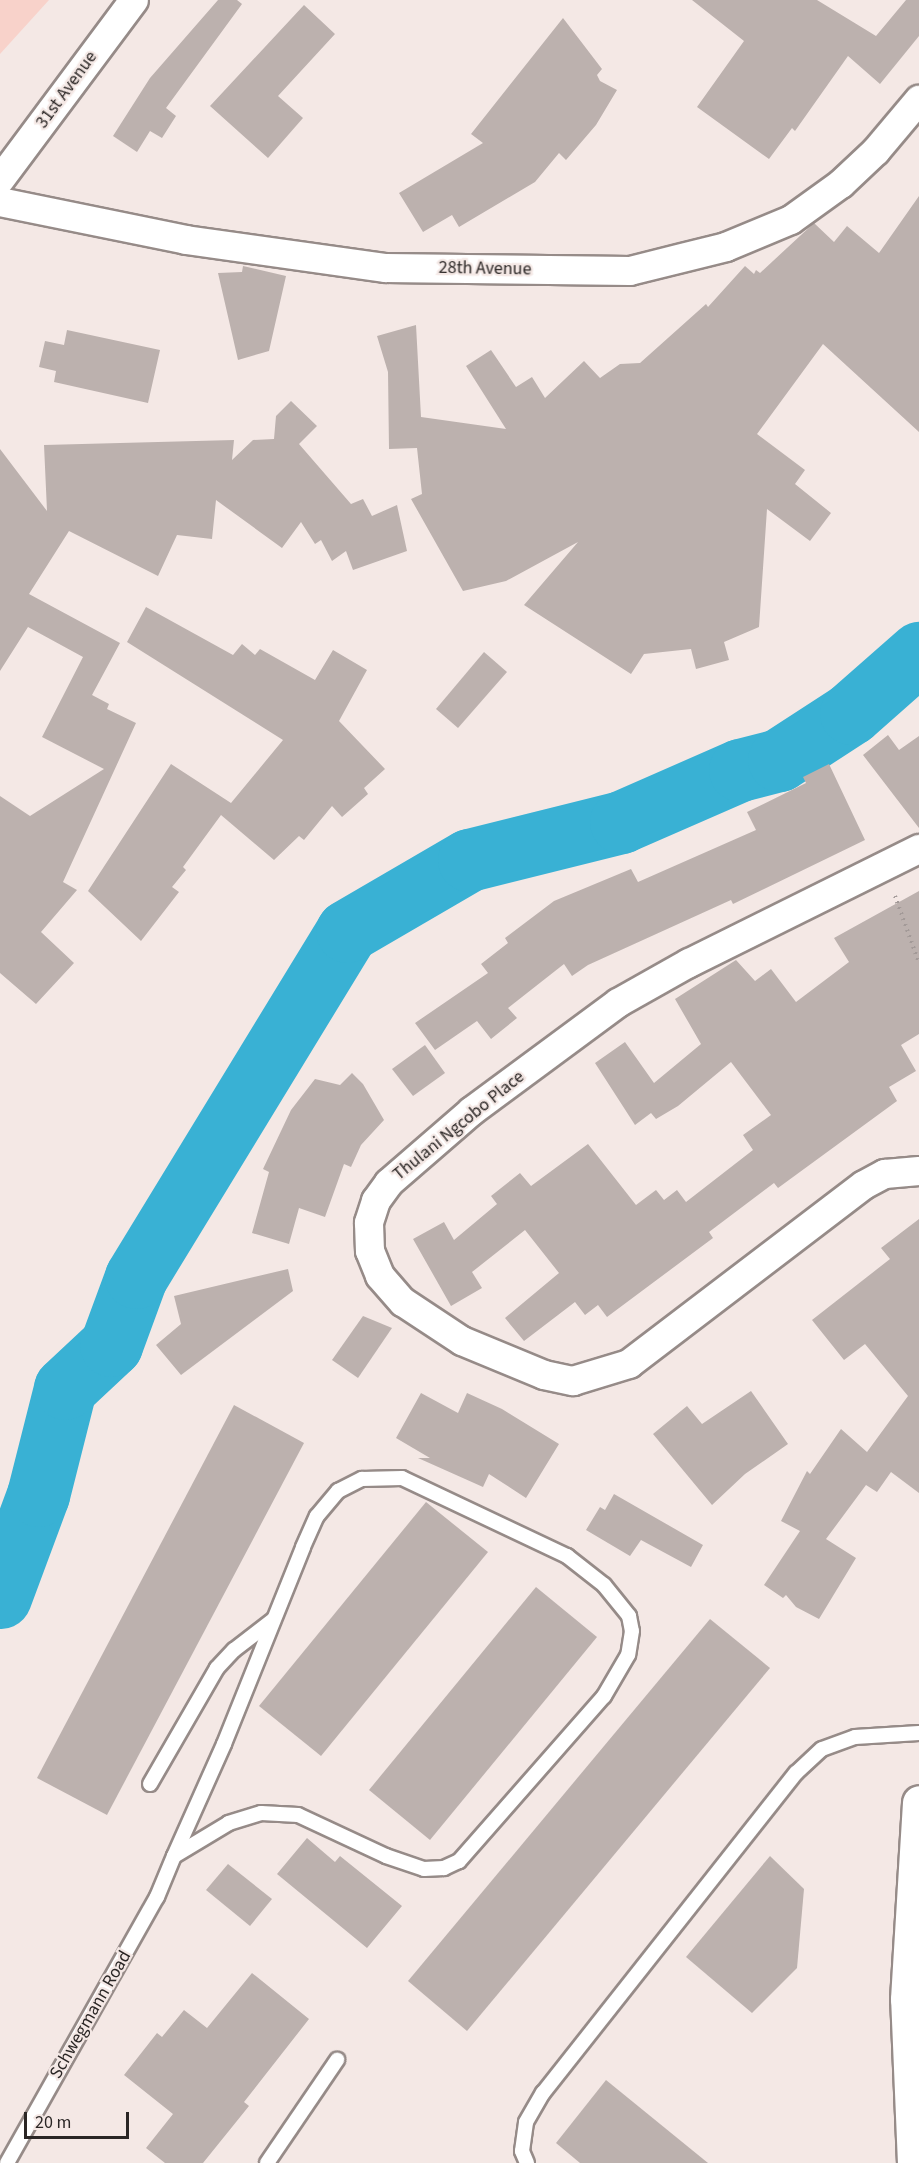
<!DOCTYPE html>
<html>
<head>
<meta charset="utf-8">
<style>
	body { margin:0 }
	#map { position:relative; width:919px; height:2163px; overflow:hidden; background:#f4e8e5; font-family:"Source Sans 3",sans-serif }
	div>[style] { position:absolute }
	.green>* { inset:0; background:#f8d2ca }
	.river>* { height:63px; margin:-31.5px; padding:0 31.5px; transform-origin:31.5px; border-radius:31.5px; background:#39b1d4 }
	.building>* { inset:0; background:#bcb1ae }
	.path>* { height:4px; margin-top:-2px; transform-origin:0; background:repeating-linear-gradient(90deg,#a39a98 0 1.5px,transparent 0 6px) }
	.roads { filter:drop-shadow(2px 0 #968b88) drop-shadow(-2px 0 #968b88) drop-shadow(0 2px #968b88) drop-shadow(0 -2px #968b88) }
	.lane>* { height:14px; margin:-7px; padding:0 7px; transform-origin:7px; border-radius:7px; background:#fff }
	.street>* { height:28px; margin:-14px; padding:0 14px; transform-origin:14px; border-radius:14px; background:#fff }
	.secondary>* { height:33px; margin:-16.5px; padding:0 16.5px; transform-origin:16.5px; border-radius:16.5px; background:#fff }
	span { translate:-50% -50%; white-space:nowrap; text-align:center; line-height:1.15; -webkit-text-stroke:4.5px #f4e8e5; paint-order:stroke }
	.street-label { font-size:18px; color:#2a2625 }
	.scale { position:absolute; left:24px; top:2112px; width:105px; height:27px; box-sizing:border-box; border:3px solid #2a2625; border-top:0; padding-left:8px; font-size:18px; line-height:21px; white-space:nowrap; color:#2a2625; -webkit-text-stroke:4px #f4e8e5; paint-order:stroke }
</style>
</head>
<body>
<div id="map">
	<div class="green">
		<i style="clip-path:polygon(0 0,49px 0,0 54px)"></i>
	</div>
	<div class="river">
		<i style="left:0;top:1597px;width:109px;rotate:-69.6deg"></i>
		<i style="left:38px;top:1495px;width:110px;rotate:-75.8deg"></i>
		<i style="left:65px;top:1388px;width:63px;rotate:-43.1deg"></i>
		<i style="left:111px;top:1345px;width:72px;rotate:-69.8deg"></i>
		<i style="left:136px;top:1277px;width:405px;rotate:-58.6deg"></i>
		<i style="left:347px;top:931px;width:141px;rotate:-30.2deg"></i>
		<i style="left:469px;top:860px;width:157px;rotate:-14deg"></i>
		<i style="left:621px;top:822px;width:130px;rotate:-23.6deg"></i>
		<i style="left:740px;top:770px;width:40px;rotate:-14.4deg"></i>
		<i style="left:779px;top:760px;width:86px;rotate:-33.1deg"></i>
		<i style="left:851px;top:713px;width:91px;rotate:-41.4deg"></i>
	</div>
	<div class="building">
		<i style="clip-path:polygon(218px 0,237px 0,242px 4px,166px 108px,176px 116px,162px 138px,150px 131px,137px 152px,113px 136px,150px 78px)"></i>
		<i style="clip-path:polygon(692px 0,817px 0,876px 36px,906px 0,919px 0,919px 36px,880px 84px,848px 56px,795px 131px,792px 128px,769px 159px,697px 107px,744px 41px)"></i>
		<i style="clip-path:polygon(304px 5px,335px 34px,278px 96px,303px 118px,268px 158px,210px 106px)"></i>
		<i style="clip-path:polygon(563px 18px,602px 69px,597px 75px,600px 81px,617px 90px,596px 125px,566px 160px,559px 153px,535px 182px,459px 227px,452px 215px,423px 232px,399px 193px,483px 143px,471px 134px)"></i>
		<i style="clip-path:polygon(919px 196px,919px 432px,823px 344px,757px 434px,805px 470px,795px 484px,831px 513px,810px 541px,767px 509px,759px 627px,724px 642px,729px 660px,696px 669px,691px 649px,644px 654px,631px 674px,524px 605px,578px 542px,506px 581px,463px 591px,411px 499px,422px 494px,417px 448px,389px 449px,388px 372px,377px 336px,416px 325px,421px 417px,506px 429px,466px 366px,491px 350px,516px 387px,532px 377px,545px 398px,584px 361px,600px 378px,620px 364px,640px 363px,706px 304px,708px 307px,745px 266px,754px 274px,756px 270px,760px 273px,814px 223px,834px 242px,847px 226px,879px 253px)"></i>
		<i style="clip-path:polygon(243px 266px,286px 276px,269px 351px,238px 360px,218px 273px,242px 272px)"></i>
		<i style="clip-path:polygon(67px 330px,160px 350px,148px 403px,54px 382px,56px 371px,39px 367px,45px 341px,64px 345px)"></i>
		<i style="clip-path:polygon(291px 401px,317px 426px,299px 444px,351px 504px,363px 499px,372px 516px,397px 505px,407px 551px,353px 570px,346px 551px,332px 561px,321px 540px,315px 544px,301px 522px,282px 548px,216px 500px,212px 539px,177px 535px,158px 576px,69px 531px,29px 594px,120px 643px,92px 695px,109px 704px,107px 709px,136px 723px,63px 882px,77px 890px,41px 932px,74px 963px,36px 1004px,0 973px,0 796px,30px 816px,104px 769px,42px 737px,83px 657px,28px 627px,0 671px,0 449px,47px 511px,44px 445px,234px 440px,232px 460px,253px 440px,274px 439px,276px 416px)"></i>
		<i style="clip-path:polygon(146px 607px,233px 655px,242px 644px,255px 655px,260px 649px,315px 680px,333px 650px,367px 670px,339px 721px,385px 769px,364px 788px,368px 794px,342px 817px,332px 806px,304px 840px,299px 836px,274px 860px,221px 815px,183px 867px,186px 870px,172px 887px,179px 892px,141px 941px,88px 891px,171px 764px,231px 803px,283px 740px,127px 642px)"></i>
		<i style="clip-path:polygon(484px 652px,507px 672px,458px 728px,436px 709px)"></i>
		<i style="clip-path:polygon(888px 735px,899px 750px,919px 736px,919px 828px,863px 755px)"></i>
		<i style="clip-path:polygon(829px 764px,865px 840px,733px 904px,731px 900px,588px 965px,572px 976px,564px 964px,508px 1008px,517px 1018px,491px 1039px,477px 1021px,435px 1050px,415px 1023px,488px 973px,481px 964px,508px 943px,505px 938px,554px 901px,631px 869px,638px 882px,756px 830px,747px 812px,806px 783px,803px 777px)"></i>
		<i style="clip-path:polygon(919px 891px,919px 1034px,901px 1045px,916px 1071px,889px 1087px,897px 1101px,778px 1188px,774px 1183px,709px 1232px,713px 1238px,607px 1317px,598px 1305px,585px 1315px,575px 1302px,524px 1341px,505px 1318px,559px 1273px,525px 1230px,472px 1272px,482px 1288px,451px 1306px,413px 1239px,444px 1222px,454px 1240px,497px 1204px,491px 1196px,520px 1173px,531px 1186px,588px 1144px,636px 1205px,656px 1190px,664px 1200px,677px 1190px,686px 1202px,753px 1150px,743px 1135px,771px 1115px,731px 1062px,678px 1106px,656px 1119px,651px 1113px,635px 1125px,595px 1063px,625px 1042px,654px 1083px,701px 1044px,675px 999px,736px 960px,755px 981px,771px 969px,796px 1002px,849px 962px,834px 938px)"></i>
		<i style="clip-path:polygon(425px 1045px,445px 1073px,413px 1096px,392px 1069px)"></i>
		<i style="clip-path:polygon(352px 1073px,363px 1084px,384px 1120px,361px 1145px,351px 1167px,344px 1164px,325px 1217px,299px 1208px,289px 1244px,252px 1233px,269px 1172px,263px 1169px,291px 1110px,315px 1079px,340px 1085px)"></i>
		<i style="clip-path:polygon(919px 1219px,919px 1493px,891px 1472px,877px 1492px,866px 1485px,826px 1539px,856px 1558px,819px 1619px,796px 1607px,786px 1595px,783px 1598px,764px 1585px,800px 1531px,781px 1521px,807px 1471px,810px 1474px,841px 1429px,867px 1452px,908px 1396px,865px 1344px,844px 1360px,812px 1320px,890px 1259px,881px 1248px)"></i>
		<i style="clip-path:polygon(288px 1269px,293px 1291px,181px 1375px,156px 1345px,181px 1324px,174px 1296px)"></i>
		<i style="clip-path:polygon(363px 1316px,392px 1328px,358px 1378px,332px 1360px)"></i>
		<i style="clip-path:polygon(751px 1391px,788px 1444px,745px 1474px,712px 1505px,653px 1434px,687px 1406px,702px 1424px)"></i>
		<i style="clip-path:polygon(421px 1393px,458px 1413px,467px 1393px,502px 1409px,559px 1444px,526px 1498px,489px 1474px,483px 1487px,418px 1458px,430px 1458px,396px 1438px)"></i>
		<i style="clip-path:polygon(234px 1405px,304px 1443px,107px 1815px,37px 1778px)"></i>
		<i style="clip-path:polygon(614px 1494px,703px 1545px,691px 1567px,641px 1540px,630px 1556px,586px 1530px,600px 1507px,605px 1510px)"></i>
		<i style="clip-path:polygon(426px 1502px,488px 1552px,321px 1756px,259px 1706px)"></i>
		<i style="clip-path:polygon(536px 1587px,597px 1637px,430px 1840px,369px 1790px)"></i>
		<i style="clip-path:polygon(710px 1619px,770px 1668px,467px 2031px,408px 1981px)"></i>
		<i style="clip-path:polygon(307px 1838px,335px 1862px,340px 1856px,402px 1906px,367px 1948px,277px 1874px)"></i>
		<i style="clip-path:polygon(770px 1856px,804px 1889px,797px 1968px,752px 2013px,686px 1957px)"></i>
		<i style="clip-path:polygon(228px 1864px,272px 1899px,250px 1926px,206px 1890px)"></i>
		<i style="clip-path:polygon(252px 1973px,309px 2019px,244px 2102px,249px 2106px,203px 2163px,165px 2163px,146px 2148px,173px 2114px,124px 2075px,157px 2033px,162px 2037px,184px 2010px,207px 2028px)"></i>
		<i style="clip-path:polygon(606px 2080px,708px 2163px,580px 2163px,556px 2143px)"></i>
	</div>
	<div class="path">
		<i style="left:895px;top:896px;width:71px;rotate:70.3deg"></i>
	</div>
	<div class="roads">
		<div class="lane">
			<i style="left:150px;top:1784px;width:134px;rotate:-60deg"></i>
			<i style="left:217px;top:1668px;width:25px;rotate:-47deg"></i>
			<i style="left:234px;top:1650px;width:49px;rotate:-37.6deg"></i>
			<i style="left:7px;top:2163px;width:305px;rotate:-60.6deg"></i>
			<i style="left:157px;top:1897px;width:44px;rotate:-67.5deg"></i>
			<i style="left:174px;top:1856px;width:123px;rotate:-65.9deg"></i>
			<i style="left:224px;top:1744px;width:212px;rotate:-68.1deg"></i>
			<i style="left:303px;top:1547px;width:34px;rotate:-66deg"></i>
			<i style="left:317px;top:1516px;width:33px;rotate:-50deg"></i>
			<i style="left:338px;top:1491px;width:27px;rotate:-27deg"></i>
			<i style="left:362px;top:1479px;width:40px;rotate:-1.4deg"></i>
			<i style="left:402px;top:1478px;width:183px;rotate:25.3deg"></i>
			<i style="left:567px;top:1556px;width:47px;rotate:38.1deg"></i>
			<i style="left:604px;top:1585px;width:40px;rotate:51deg"></i>
			<i style="left:629px;top:1616px;width:15px;rotate:79deg"></i>
			<i style="left:632px;top:1631px;width:24px;rotate:99deg"></i>
			<i style="left:628px;top:1655px;width:48px;rotate:120.3deg"></i>
			<i style="left:604px;top:1696px;width:220px;rotate:131.3deg"></i>
			<i style="left:459px;top:1861px;width:17px;rotate:155deg"></i>
			<i style="left:444px;top:1868px;width:20px;rotate:177deg"></i>
			<i style="left:424px;top:1869px;width:40px;rotate:-161.1deg"></i>
			<i style="left:386px;top:1856px;width:97px;rotate:-155deg"></i>
			<i style="left:298px;top:1815px;width:37px;rotate:-177deg"></i>
			<i style="left:261px;top:1813px;width:34px;rotate:163deg"></i>
			<i style="left:229px;top:1823px;width:64px;rotate:149deg"></i>
			<i style="left:267px;top:2163px;width:125px;rotate:-55.8deg"></i>
			<i style="left:527px;top:2163px;width:13px;rotate:-113deg"></i>
			<i style="left:522px;top:2151px;width:29px;rotate:-82deg"></i>
			<i style="left:526px;top:2122px;width:34px;rotate:-60deg"></i>
			<i style="left:543px;top:2093px;width:408px;rotate:-51.7deg"></i>
			<i style="left:796px;top:1773px;width:35px;rotate:-43deg"></i>
			<i style="left:822px;top:1749px;width:35px;rotate:-20deg"></i>
			<i style="left:855px;top:1737px;width:64px;rotate:-3.6deg"></i>
		</div>
		<div class="street">
			<i style="left:0;top:180px;width:224px;rotate:-53.3deg"></i>
			<i style="left:0;top:202px;width:190px;rotate:11.5deg"></i>
			<i style="left:186px;top:240px;width:202px;rotate:8deg"></i>
			<i style="left:386px;top:268px;width:244px;rotate:0.7deg"></i>
			<i style="left:630px;top:271px;width:99px;rotate:-14deg"></i>
			<i style="left:726px;top:247px;width:70px;rotate:-22.6deg"></i>
			<i style="left:791px;top:220px;width:62px;rotate:-35.8deg"></i>
			<i style="left:841px;top:184px;width:48px;rotate:-43.3deg"></i>
			<i style="left:876px;top:151px;width:67px;rotate:-49.9deg"></i>
			<i style="left:919px;top:849px;width:257px;rotate:153.6deg"></i>
			<i style="left:689px;top:963px;width:81px;rotate:150.6deg"></i>
			<i style="left:618px;top:1003px;width:182px;rotate:143.5deg"></i>
			<i style="left:472px;top:1111px;width:110px;rotate:139.1deg"></i>
			<i style="left:389px;top:1183px;width:22px;rotate:126deg"></i>
			<i style="left:376px;top:1201px;width:23px;rotate:108deg"></i>
			<i style="left:369px;top:1223px;width:28px;rotate:88deg"></i>
			<i style="left:370px;top:1251px;width:27px;rotate:68deg"></i>
			<i style="left:380px;top:1276px;width:35px;rotate:49deg"></i>
			<i style="left:403px;top:1302px;width:71px;rotate:33.5deg"></i>
			<i style="left:462px;top:1341px;width:89px;rotate:22.5deg"></i>
			<i style="left:544px;top:1375px;width:30px;rotate:12deg"></i>
			<i style="left:573px;top:1381px;width:59px;rotate:-16.9deg"></i>
			<i style="left:629px;top:1364px;width:295px;rotate:-37.3deg"></i>
			<i style="left:864px;top:1185px;width:24px;rotate:-28deg"></i>
			<i style="left:885px;top:1174px;width:34px;rotate:-5deg"></i>
		</div>
		<div class="secondary">
			<i style="left:914px;top:2163px;width:164px;rotate:-92.4deg"></i>
			<i style="left:907px;top:1999px;width:197px;rotate:-86.5deg"></i>
		</div>
	</div>
	<div class="street-label">
		<span style="left:67px;top:90px;rotate:-54deg">31st Avenue</span>
		<span style="left:485px;top:269px;rotate:1deg">28th Avenue</span>
		<span style="left:459px;top:1126px;rotate:-39deg">Thulani Ngcobo Place</span>
		<span style="left:91px;top:2015px;rotate:-60deg">Schwegmann Road</span>
	</div>
	<div class="scale">20 m</div>
</div>
</body>
</html>
